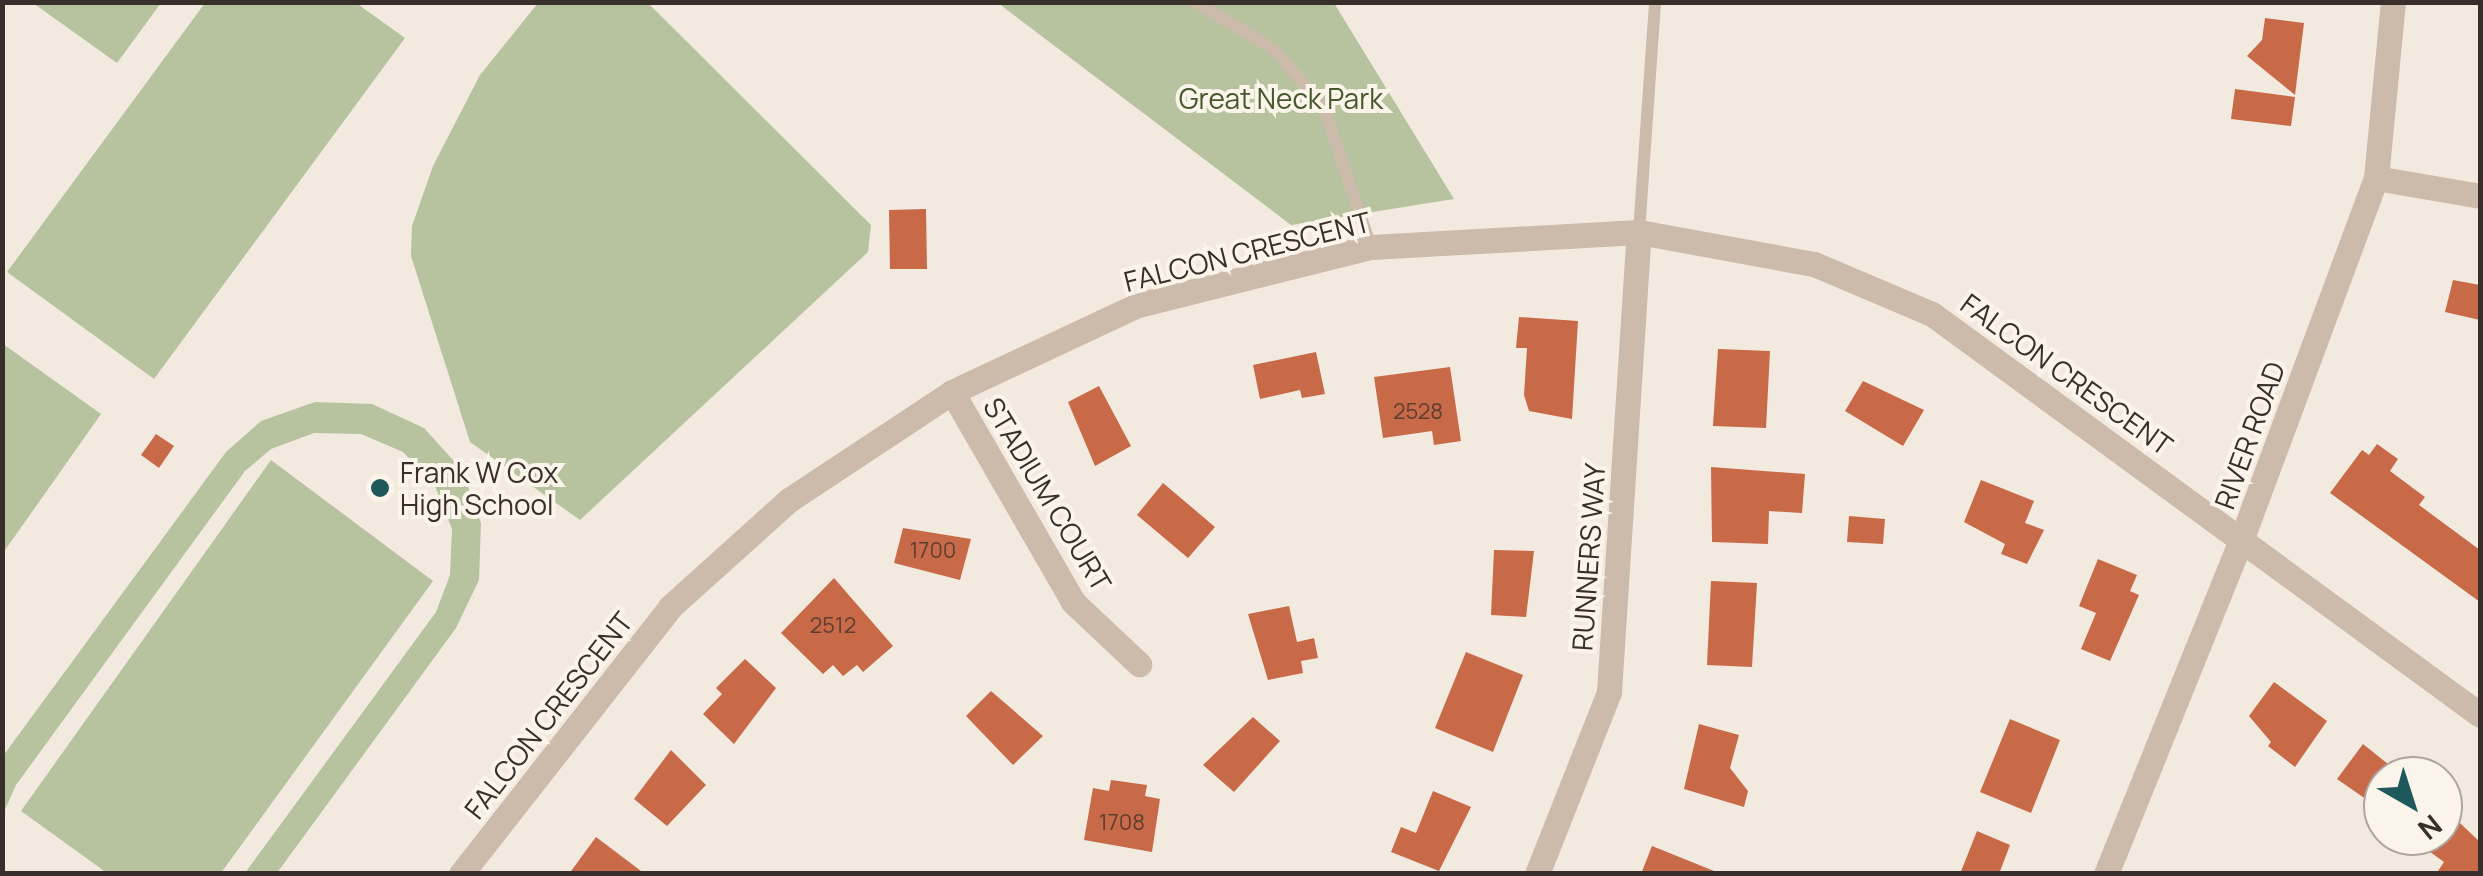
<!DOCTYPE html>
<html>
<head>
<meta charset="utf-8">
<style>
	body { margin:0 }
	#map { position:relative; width:2483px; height:876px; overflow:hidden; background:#f3eadf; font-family:Manrope,sans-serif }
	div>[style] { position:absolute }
	.green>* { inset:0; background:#b6c39e }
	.building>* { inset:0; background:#c86948 }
	.lane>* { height:12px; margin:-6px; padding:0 6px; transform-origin:6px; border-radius:6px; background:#ccbaaa }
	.street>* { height:25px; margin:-12.5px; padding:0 12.5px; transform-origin:12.5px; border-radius:12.5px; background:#ccbaaa }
	.dots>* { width:28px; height:28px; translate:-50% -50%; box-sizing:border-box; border:5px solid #fbf4eb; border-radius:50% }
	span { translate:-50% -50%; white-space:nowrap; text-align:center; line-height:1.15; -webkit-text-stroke:8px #fbf4eb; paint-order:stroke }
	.number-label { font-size:22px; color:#5d3e32 }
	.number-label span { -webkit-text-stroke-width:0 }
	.park-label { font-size:28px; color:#48582d }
	.street-label { font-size:28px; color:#392f2a }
	.poi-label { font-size:28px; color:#392f2a }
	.left { translate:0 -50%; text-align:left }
	.frame { position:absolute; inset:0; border:5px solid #392f2a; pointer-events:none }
	.north { position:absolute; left:2363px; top:756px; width:100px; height:100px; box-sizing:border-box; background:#fbf4eb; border:2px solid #ada59e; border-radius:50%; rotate:141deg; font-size:28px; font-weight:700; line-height:40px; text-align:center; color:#392f2a }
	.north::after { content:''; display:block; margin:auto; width:35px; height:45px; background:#1e575c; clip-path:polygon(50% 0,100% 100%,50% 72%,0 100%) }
</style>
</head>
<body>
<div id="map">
	<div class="green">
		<i style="clip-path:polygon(33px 3px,161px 3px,117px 63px)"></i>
		<i style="clip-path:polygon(205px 3px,356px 3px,405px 38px,154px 379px,7px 272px)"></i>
		<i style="clip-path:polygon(538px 3px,648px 3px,871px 225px,868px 252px,580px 520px,470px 442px,411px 256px,412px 226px,433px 166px,480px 75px)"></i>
		<i style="clip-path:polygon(998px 3px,1334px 3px,1454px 199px,1291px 225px)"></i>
		<i style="clip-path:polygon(3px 344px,101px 414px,3px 553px)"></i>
		<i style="clip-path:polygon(315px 402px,372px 404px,424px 428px,462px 470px,481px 523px,479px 580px,456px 628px,277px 873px,245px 873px,436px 612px,450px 575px,452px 529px,435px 486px,403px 452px,361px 434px,314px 433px,271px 449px,245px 471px,16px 785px,3px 814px,3px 756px,226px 452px,261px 421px)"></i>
		<i style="clip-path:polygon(271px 460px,433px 581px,221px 873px,107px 873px,21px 811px)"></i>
	</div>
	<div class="building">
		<i style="clip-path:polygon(2265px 18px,2304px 23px,2295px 95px,2247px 56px,2262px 40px)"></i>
		<i style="clip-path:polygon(2235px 89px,2295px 97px,2291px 126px,2231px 119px)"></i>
		<i style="clip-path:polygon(926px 209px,927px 269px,890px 269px,889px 210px)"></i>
		<i style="clip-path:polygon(2453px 280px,2480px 285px,2480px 320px,2445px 312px)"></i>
		<i style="clip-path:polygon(1519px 317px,1578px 321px,1572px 419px,1529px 411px,1524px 395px,1527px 348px,1516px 348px)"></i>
		<i style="clip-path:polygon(1718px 349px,1770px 351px,1766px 428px,1713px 426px)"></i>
		<i style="clip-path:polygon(1316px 352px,1325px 394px,1302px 398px,1300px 390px,1260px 399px,1253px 365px)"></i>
		<i style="clip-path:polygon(1450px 367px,1461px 441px,1434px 445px,1432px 431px,1383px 438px,1374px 377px)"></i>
		<i style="clip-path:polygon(1863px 381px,1924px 410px,1903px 446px,1845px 411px)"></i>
		<i style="clip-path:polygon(1099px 386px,1131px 446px,1095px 466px,1068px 402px)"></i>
		<i style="clip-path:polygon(156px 434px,174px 446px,159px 468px,141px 455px)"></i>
		<i style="clip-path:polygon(2377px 444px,2398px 459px,2390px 471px,2425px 497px,2419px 505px,2480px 550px,2480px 602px,2330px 493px,2362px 450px,2369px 455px)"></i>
		<i style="clip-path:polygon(1711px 467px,1805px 474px,1802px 513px,1769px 511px,1768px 544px,1712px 542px)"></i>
		<i style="clip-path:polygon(1981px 480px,2034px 501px,2025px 523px,2044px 530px,2027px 564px,2001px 554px,2005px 544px,1964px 522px)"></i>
		<i style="clip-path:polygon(1163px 483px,1215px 527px,1188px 558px,1137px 515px)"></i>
		<i style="clip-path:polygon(1849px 516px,1885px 519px,1883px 544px,1847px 542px)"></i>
		<i style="clip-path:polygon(903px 528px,971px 539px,960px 580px,894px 563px)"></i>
		<i style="clip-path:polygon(1494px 550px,1534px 551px,1526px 617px,1491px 615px)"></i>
		<i style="clip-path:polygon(2098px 559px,2137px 575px,2130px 591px,2139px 595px,2110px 661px,2081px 649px,2096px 613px,2079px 606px)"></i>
		<i style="clip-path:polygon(834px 578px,893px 646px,863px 672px,857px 665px,843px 676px,833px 665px,823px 674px,781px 633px)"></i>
		<i style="clip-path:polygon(1711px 581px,1757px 583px,1752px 667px,1707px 665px)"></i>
		<i style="clip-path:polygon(1289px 606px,1297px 642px,1314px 638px,1318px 658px,1301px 661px,1303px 673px,1268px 680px,1248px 614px)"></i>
		<i style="clip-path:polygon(1466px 652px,1523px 675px,1493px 752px,1435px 728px)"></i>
		<i style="clip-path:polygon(745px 659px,776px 688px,734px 744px,703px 714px,722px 694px,716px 688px)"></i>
		<i style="clip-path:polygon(2274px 682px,2327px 721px,2295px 767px,2268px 746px,2271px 742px,2249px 716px)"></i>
		<i style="clip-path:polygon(991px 691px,1043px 736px,1013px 765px,966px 716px)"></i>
		<i style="clip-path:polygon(1253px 717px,1280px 741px,1234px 792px,1203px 765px)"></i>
		<i style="clip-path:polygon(2010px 719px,2060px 740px,2031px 813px,1980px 792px)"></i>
		<i style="clip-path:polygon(1699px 724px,1739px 735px,1730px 768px,1748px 791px,1744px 807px,1684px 789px)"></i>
		<i style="clip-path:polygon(2363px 744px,2403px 776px,2383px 776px,2383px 811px,2337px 779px)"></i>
		<i style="clip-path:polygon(671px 750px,706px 785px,667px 826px,634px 799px)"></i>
		<i style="clip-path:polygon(1111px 780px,1147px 785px,1145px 796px,1160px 799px,1152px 852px,1084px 840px,1093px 788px,1109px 791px)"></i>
		<i style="clip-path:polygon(1433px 791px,1471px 807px,1439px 871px,1391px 852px,1401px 827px,1416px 833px)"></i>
		<i style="clip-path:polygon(2443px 807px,2480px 842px,2480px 874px,2436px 874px,2444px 862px,2408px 836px,2443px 836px)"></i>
		<i style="clip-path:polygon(1977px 831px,2010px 845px,1999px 874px,1960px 874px)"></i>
		<i style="clip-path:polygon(596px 837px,645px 874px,569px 874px)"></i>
		<i style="clip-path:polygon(1652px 846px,1719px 873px,1719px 874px,1641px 874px)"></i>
	</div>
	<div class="lane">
		<i style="left:1196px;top:2px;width:94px;rotate:31.5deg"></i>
		<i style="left:1276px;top:51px;width:75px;rotate:49.9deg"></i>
		<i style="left:1324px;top:108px;width:147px;rotate:71.3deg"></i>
		<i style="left:1639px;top:232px;width:231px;rotate:-86deg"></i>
	</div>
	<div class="street">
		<i style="left:2376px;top:178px;width:106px;rotate:9.8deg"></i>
		<i style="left:952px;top:392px;width:242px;rotate:60deg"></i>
		<i style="left:1073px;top:602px;width:91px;rotate:43.2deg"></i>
		<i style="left:461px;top:874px;width:339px;rotate:-51.9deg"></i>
		<i style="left:670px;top:607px;width:160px;rotate:-42deg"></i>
		<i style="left:789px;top:500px;width:196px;rotate:-33.5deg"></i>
		<i style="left:952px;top:392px;width:205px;rotate:-25.1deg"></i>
		<i style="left:1138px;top:305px;width:240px;rotate:-14deg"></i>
		<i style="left:1371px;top:247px;width:268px;rotate:-3.2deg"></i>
		<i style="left:1639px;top:232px;width:178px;rotate:10.4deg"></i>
		<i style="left:1814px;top:264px;width:128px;rotate:23deg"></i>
		<i style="left:1932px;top:314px;width:679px;rotate:36.19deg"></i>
		<i style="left:1537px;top:874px;width:196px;rotate:-68.4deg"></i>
		<i style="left:1609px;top:692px;width:461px;rotate:-86.3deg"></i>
		<i style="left:2106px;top:874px;width:362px;rotate:-68deg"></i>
		<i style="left:2242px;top:538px;width:384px;rotate:-69.6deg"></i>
		<i style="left:2376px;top:178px;width:177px;rotate:-84.5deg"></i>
	</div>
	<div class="dots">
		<i style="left:380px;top:488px;background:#1e575c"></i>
	</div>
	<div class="number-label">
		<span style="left:1418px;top:412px">2528</span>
		<span style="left:933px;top:551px">1700</span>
		<span style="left:833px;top:626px">2512</span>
		<span style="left:1122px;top:823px">1708</span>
	</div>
	<div class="park-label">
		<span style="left:1281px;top:98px">Great Neck Park</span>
	</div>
	<div class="street-label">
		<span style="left:1247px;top:251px;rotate:-14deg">FALCON CRESCENT</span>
		<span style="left:2067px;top:374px;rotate:36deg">FALCON CRESCENT</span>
		<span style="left:2249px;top:435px;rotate:-70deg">RIVER ROAD</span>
		<span style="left:1048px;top:494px;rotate:59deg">STADIUM COURT</span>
		<span style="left:1588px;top:557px;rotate:-86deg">RUNNERS WAY</span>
		<span style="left:548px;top:715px;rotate:-52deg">FALCON CRESCENT</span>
	</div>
	<div class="poi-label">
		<span class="left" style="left:400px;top:488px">Frank W Cox<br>High School</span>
	</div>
	<div class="frame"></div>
	<div class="north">N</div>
</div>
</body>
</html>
